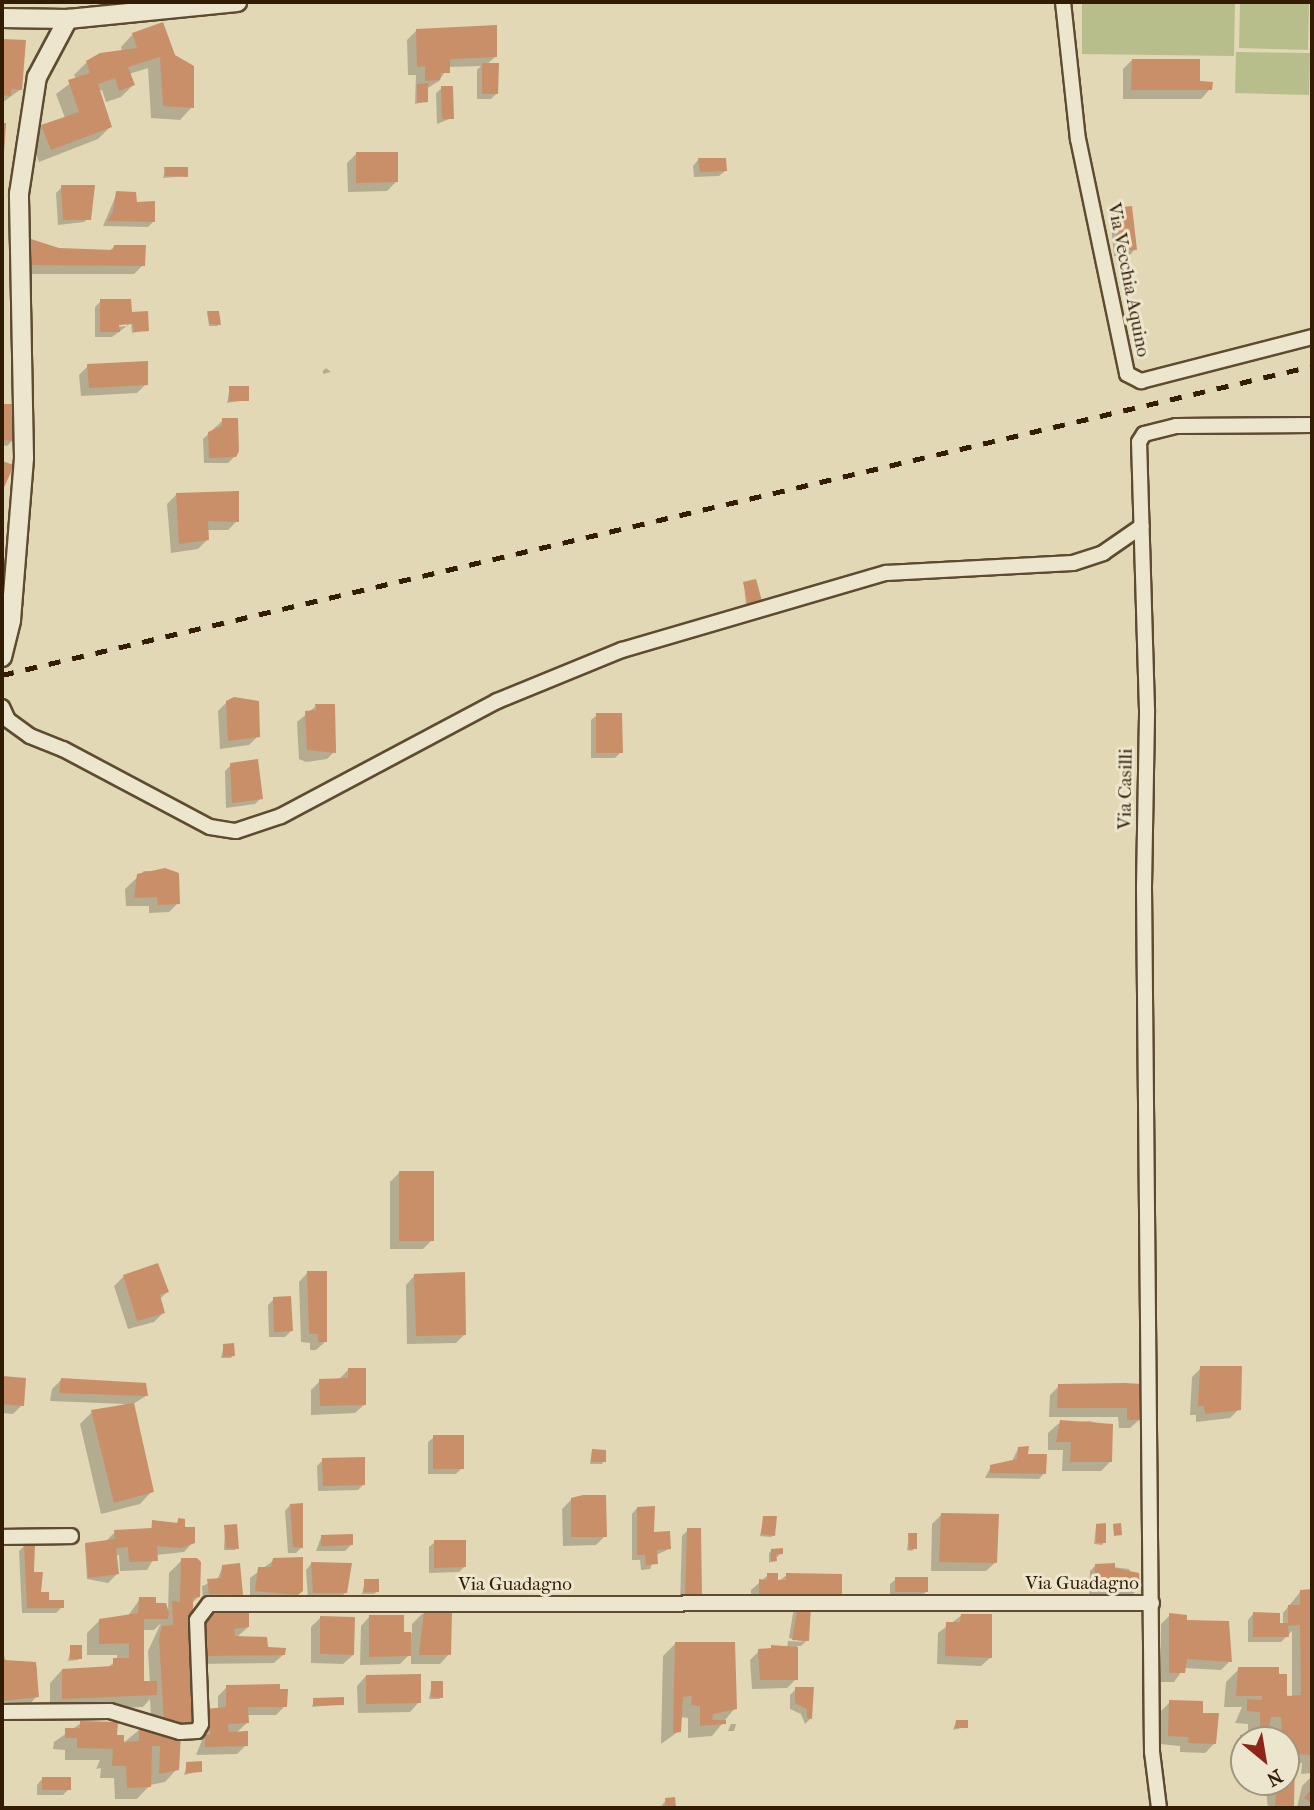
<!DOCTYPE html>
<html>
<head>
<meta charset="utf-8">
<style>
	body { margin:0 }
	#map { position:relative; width:1314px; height:1810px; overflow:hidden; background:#e2d8b5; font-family:"IM FELL French Canon",serif }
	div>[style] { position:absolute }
	.green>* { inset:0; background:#b7be8b }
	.shadow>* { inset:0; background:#0003 }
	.building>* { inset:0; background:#c98f69 }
	.roads { filter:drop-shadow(2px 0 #5e4b30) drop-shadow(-2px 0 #5e4b30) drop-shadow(0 2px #5e4b30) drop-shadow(0 -2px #5e4b30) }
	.minor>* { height:14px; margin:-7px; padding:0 7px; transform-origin:7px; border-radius:7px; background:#ece6cf }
	.tertiary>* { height:18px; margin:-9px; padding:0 9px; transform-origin:9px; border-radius:9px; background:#ece6cf }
	.rail>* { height:5px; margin-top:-2.5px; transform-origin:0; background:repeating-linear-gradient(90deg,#321c03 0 12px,transparent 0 24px) }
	span { translate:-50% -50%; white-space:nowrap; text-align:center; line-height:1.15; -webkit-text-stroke:6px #ece6cf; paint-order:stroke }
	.street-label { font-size:19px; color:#321c03 }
	.frame { position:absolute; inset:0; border:4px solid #321c03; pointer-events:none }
	.north { position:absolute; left:1230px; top:1726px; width:70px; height:70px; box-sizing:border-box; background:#ece6cf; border:2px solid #a2957d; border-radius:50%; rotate:150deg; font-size:19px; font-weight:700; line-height:28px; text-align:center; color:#321c03 }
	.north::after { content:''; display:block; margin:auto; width:24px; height:32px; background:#8f2418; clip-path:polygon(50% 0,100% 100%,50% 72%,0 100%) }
</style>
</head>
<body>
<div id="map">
	<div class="green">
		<i style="clip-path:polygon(1082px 2px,1235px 2px,1234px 56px,1082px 54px)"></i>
		<i style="clip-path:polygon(1240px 2px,1309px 2px,1308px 50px,1239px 48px)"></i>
		<i style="clip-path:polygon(1236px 52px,1310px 53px,1309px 95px,1235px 93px)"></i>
	</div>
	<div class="shadow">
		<i style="clip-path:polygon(416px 31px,496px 56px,487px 64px,497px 93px,491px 99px,477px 99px,477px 70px,481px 66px,448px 67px,439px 81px,426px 89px,427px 101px,415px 104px,416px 75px,408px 75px,407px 40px)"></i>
		<i style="clip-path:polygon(133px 34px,173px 57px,192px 107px,180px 120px,151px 118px,148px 68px,129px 74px,133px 85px,121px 97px,106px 102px,102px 90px,98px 91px,110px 127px,98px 139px,39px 162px,30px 139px,42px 126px,65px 118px,56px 94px,76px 79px,74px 75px,87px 62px,122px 52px,121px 47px)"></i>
		<i style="clip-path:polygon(2px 41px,24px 41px,21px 89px,2px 103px)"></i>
		<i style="clip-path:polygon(1132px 60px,1199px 83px,1210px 89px,1201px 99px,1123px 99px,1123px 69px)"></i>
		<i style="clip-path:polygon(442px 88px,452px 118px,437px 124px,436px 93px)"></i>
		<i style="clip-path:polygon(356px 154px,396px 182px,387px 191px,348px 192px,347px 163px)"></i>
		<i style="clip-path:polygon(698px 160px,725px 171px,719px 176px,694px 177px,693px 166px)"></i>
		<i style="clip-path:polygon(165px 169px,186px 176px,163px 178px)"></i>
		<i style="clip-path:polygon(62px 187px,90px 216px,84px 222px,58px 225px,56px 193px)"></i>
		<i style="clip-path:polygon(117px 193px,135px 203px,154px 221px,148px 227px,103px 226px)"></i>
		<i style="clip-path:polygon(1116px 209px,1135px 249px,1130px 255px,1114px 256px,1110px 215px)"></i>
		<i style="clip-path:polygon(1312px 222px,1312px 303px,1310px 303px,1310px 224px)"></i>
		<i style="clip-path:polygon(31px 241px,58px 249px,109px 251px,114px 247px,143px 265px,134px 274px,18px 274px,22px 250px)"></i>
		<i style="clip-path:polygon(evenodd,101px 301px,130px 316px,147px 330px,132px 333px,131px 323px,112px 337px,95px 337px,95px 307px,101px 301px,127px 323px,127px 326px,111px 327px,127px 323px)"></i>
		<i style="clip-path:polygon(207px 312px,219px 324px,217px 326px,209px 326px)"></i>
		<i style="clip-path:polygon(88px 366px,146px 384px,137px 393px,81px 396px,79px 375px)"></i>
		<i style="clip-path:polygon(326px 368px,331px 372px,323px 374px,323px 371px)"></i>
		<i style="clip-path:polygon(230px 387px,247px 400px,227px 403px)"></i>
		<i style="clip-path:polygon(2px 406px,15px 406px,13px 440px,7px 446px,2px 445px)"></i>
		<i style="clip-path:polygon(223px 420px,234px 457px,228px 463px,204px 463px,203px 439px)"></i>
		<i style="clip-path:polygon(176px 495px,237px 521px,228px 530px,207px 530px,207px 540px,198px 549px,171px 553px,167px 504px)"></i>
		<i style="clip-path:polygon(744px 584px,760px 601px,757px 603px,746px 606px)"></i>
		<i style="clip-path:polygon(20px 598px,24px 598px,24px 606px,17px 608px)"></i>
		<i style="clip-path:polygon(254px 700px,258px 736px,249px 745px,220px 749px,218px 711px,227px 702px)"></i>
		<i style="clip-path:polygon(316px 706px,333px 706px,336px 750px,327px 759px,306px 762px,299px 759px,297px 722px)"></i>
		<i style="clip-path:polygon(597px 715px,621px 752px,615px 758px,591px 758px,591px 720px)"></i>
		<i style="clip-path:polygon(231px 765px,261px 798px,255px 804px,226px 808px,225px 771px)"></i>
		<i style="clip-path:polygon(144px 871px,175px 871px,178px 903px,169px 912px,149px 913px,149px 906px,126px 906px,125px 889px)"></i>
		<i style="clip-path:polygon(399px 1173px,432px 1240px,423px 1249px,390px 1249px,390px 1182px)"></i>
		<i style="clip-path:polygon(157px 1265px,167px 1292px,159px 1300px,163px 1313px,154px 1322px,128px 1329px,114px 1286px,123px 1277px)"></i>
		<i style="clip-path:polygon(308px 1272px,326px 1341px,316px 1350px,310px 1350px,310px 1343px,301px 1342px,299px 1282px)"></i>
		<i style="clip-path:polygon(415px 1275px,465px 1334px,456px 1343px,407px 1344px,406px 1285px)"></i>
		<i style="clip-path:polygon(274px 1299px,291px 1331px,285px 1337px,269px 1337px,268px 1305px)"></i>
		<i style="clip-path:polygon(224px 1345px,233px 1355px,231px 1358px,221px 1358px)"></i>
		<i style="clip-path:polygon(1201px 1368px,1239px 1409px,1230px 1418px,1196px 1422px,1196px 1415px,1190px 1415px,1192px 1377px)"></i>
		<i style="clip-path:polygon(348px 1370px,365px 1404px,355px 1413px,311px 1415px,311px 1390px,320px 1381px,338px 1380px)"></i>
		<i style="clip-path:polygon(2px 1378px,24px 1380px,22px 1405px,13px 1414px,2px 1413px)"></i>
		<i style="clip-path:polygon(61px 1380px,146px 1396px,133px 1404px,152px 1491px,140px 1504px,101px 1514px,80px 1424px,92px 1412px,126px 1404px,50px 1401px,52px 1389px)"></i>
		<i style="clip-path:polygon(1141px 1385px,1140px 1419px,1130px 1428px,1119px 1428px,1118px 1417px,1049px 1417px,1050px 1395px,1059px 1386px)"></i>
		<i style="clip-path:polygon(1089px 1421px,1111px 1426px,1110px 1462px,1101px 1471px,1062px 1471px,1063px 1450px,1048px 1450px,1048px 1433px,1058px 1424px)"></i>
		<i style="clip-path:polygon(434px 1437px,462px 1468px,456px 1474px,428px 1474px,428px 1442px)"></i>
		<i style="clip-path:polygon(1018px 1449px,1044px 1473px,1039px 1479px,985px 1478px,991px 1466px,1012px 1461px)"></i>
		<i style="clip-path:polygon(1312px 1450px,1312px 1463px,1310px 1463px,1310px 1452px)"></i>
		<i style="clip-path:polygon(592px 1451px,604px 1461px,602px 1464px,590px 1464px)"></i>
		<i style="clip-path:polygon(323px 1460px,364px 1484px,358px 1490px,318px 1491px,317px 1466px)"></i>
		<i style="clip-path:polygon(571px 1500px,605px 1536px,596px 1545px,563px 1546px,562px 1509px)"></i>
		<i style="clip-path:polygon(290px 1505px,302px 1547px,296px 1553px,288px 1553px,285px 1511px)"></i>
		<i style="clip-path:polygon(637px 1508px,652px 1534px,669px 1549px,656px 1555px,650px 1569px,641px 1570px,640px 1560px,632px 1560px,632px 1514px)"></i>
		<i style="clip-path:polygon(941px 1515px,996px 1562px,986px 1571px,931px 1571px,932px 1524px)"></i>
		<i style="clip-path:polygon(764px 1518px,773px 1535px,771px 1537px,760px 1536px)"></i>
		<i style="clip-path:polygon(178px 1520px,193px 1542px,184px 1552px,156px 1555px,147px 1570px,120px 1571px,119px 1555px,115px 1556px,117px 1574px,108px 1583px,87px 1579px,85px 1544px,106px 1541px,115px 1532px,151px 1530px,152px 1522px,176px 1525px)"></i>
		<i style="clip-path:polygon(1096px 1526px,1104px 1542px,1102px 1545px,1094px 1544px)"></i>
		<i style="clip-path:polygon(225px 1527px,237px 1548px,235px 1550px,224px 1550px)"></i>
		<i style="clip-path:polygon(688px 1530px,701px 1597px,680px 1603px,682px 1536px)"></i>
		<i style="clip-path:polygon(909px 1535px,915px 1548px,912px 1551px,907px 1550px)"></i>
		<i style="clip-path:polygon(321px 1537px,351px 1545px,345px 1551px,316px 1551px)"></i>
		<i style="clip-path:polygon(435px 1542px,465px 1566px,459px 1572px,429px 1573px,429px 1547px)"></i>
		<i style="clip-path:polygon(25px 1545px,39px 1594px,62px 1607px,56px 1613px,22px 1613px,19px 1551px)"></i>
		<i style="clip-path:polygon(771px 1551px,782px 1553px,769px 1563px,769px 1553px)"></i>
		<i style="clip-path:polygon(evenodd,182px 1560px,198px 1597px,191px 1604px,187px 1623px,190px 1722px,179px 1733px,177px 1769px,165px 1782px,150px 1785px,137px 1799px,115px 1799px,114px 1778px,100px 1778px,101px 1768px,96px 1769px,100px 1760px,65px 1760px,65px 1750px,53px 1749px,54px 1742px,81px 1723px,122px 1744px,139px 1730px,152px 1732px,150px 1699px,143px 1707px,50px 1711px,50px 1683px,62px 1670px,107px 1668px,117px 1660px,117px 1655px,87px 1655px,87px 1633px,100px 1620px,127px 1617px,140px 1599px,168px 1613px,169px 1573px,182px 1560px,161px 1623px,148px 1651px,150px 1683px,143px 1683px,142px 1630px,154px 1630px,161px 1623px)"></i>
		<i style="clip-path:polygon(274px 1560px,301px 1590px,288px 1604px,250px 1603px,250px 1578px)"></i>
		<i style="clip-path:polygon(311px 1564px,346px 1592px,340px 1598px,308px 1598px,306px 1570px)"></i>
		<i style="clip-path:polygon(1096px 1565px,1129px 1569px,1138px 1589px,1132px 1595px,1089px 1597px,1090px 1571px)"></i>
		<i style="clip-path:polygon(223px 1566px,241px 1594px,235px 1600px,203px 1599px,202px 1586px,217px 1580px)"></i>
		<i style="clip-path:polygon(768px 1575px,777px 1582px,787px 1575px,840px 1596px,831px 1605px,751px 1603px,751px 1590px)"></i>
		<i style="clip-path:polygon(896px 1579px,927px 1591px,921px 1597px,890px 1597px,890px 1584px)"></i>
		<i style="clip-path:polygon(365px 1580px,377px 1592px,374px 1594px,362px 1594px)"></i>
		<i style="clip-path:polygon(1301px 1591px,1312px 1591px,1312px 1773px,1301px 1774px,1302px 1763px,1292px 1763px,1292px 1808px,1268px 1808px,1265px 1782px,1286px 1782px,1286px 1740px,1270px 1740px,1266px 1729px,1238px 1747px,1241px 1736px,1248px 1737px,1248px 1724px,1235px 1723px,1242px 1707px,1224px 1707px,1226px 1682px,1239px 1669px,1292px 1698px,1292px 1631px,1281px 1642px,1248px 1642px,1248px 1620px,1253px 1614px,1283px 1625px,1283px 1613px)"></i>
		<i style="clip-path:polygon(799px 1607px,807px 1640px,801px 1646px,797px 1646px,796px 1679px,787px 1688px,752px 1689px,750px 1660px,759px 1651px,787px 1648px,788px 1641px,804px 1642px,789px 1638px,793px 1613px)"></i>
		<i style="clip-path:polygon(450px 1613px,449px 1654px,440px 1664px,411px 1664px,411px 1653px,400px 1664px,360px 1665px,361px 1626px,370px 1616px,402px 1634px,412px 1633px,412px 1624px,422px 1614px)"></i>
		<i style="clip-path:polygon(962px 1615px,991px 1657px,981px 1666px,937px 1664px,938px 1633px)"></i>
		<i style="clip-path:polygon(1170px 1615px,1185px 1622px,1230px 1661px,1221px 1670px,1184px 1668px,1174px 1682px,1160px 1682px,1161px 1624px)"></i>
		<i style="clip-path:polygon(320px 1618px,353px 1655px,343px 1664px,311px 1663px,311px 1627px)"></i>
		<i style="clip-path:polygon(195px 1624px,248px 1627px,236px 1638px,284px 1654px,274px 1663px,195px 1664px)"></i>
		<i style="clip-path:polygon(2px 1642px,3px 1662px,31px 1662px,37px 1668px,37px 1696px,28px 1706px,2px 1708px)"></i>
		<i style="clip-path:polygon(675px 1644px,735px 1708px,712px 1736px,688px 1738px,688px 1718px,680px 1717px,679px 1731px,661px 1744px,663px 1656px)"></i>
		<i style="clip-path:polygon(71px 1647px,80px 1658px,78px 1660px,68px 1661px)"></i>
		<i style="clip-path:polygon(366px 1676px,419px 1702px,410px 1712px,358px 1713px,357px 1686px)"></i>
		<i style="clip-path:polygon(432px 1683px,441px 1697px,439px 1699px,429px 1699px)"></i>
		<i style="clip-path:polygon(227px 1687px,285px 1706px,276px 1715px,247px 1715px,248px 1722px,236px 1733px,246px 1745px,237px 1754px,196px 1755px,202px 1740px,197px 1720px,218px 1710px,218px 1696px)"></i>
		<i style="clip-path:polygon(796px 1689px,812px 1689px,811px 1718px,805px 1724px,801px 1714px,790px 1709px,790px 1695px)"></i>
		<i style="clip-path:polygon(314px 1700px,343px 1704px,312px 1707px)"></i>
		<i style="clip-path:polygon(1170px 1702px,1201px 1714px,1214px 1744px,1205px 1753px,1180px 1752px,1180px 1746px,1160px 1744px,1161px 1711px)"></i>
		<i style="clip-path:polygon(956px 1722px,966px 1727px,953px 1730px)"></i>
		<i style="clip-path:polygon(736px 1724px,734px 1731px,728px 1731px,731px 1724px)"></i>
		<i style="clip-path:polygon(187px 1764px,200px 1771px,184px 1775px)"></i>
		<i style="clip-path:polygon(1312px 1776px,1312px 1808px,1297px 1808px,1302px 1786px)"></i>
		<i style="clip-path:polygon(42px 1779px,69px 1789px,63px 1795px,37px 1795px,37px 1785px)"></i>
		<i style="clip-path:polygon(673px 1799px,674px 1808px,660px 1808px,666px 1800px)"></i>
	</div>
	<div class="building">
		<i style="clip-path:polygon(163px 22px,175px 55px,194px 66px,194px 108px,163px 106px,160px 57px,128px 67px,135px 85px,119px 91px,115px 78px,98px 84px,112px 127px,51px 150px,41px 125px,79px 112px,68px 80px,90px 73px,86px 61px,100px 53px,137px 48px,132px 33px)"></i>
		<i style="clip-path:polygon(497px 25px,497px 57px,450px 59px,450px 73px,441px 73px,440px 80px,425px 81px,425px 66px,417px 67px,416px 29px)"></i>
		<i style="clip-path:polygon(2px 39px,26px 40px,22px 90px,11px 89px,11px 96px,2px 95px)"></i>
		<i style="clip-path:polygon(1132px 59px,1200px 59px,1200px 81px,1213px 82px,1212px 90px,1131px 90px)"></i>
		<i style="clip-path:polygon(482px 63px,499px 63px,498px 94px,482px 94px)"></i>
		<i style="clip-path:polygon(428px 83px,428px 102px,417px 103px,417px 84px)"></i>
		<i style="clip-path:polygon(441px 86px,453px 86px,454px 119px,442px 119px)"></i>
		<i style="clip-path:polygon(2px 123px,6px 123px,4px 153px,2px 153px)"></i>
		<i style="clip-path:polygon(356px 152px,398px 152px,398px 182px,356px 183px)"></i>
		<i style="clip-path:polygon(698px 158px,726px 158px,727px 171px,700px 172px)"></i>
		<i style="clip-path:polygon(164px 167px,188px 167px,188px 177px,165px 176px)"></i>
		<i style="clip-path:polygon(61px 185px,95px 185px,91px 220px,63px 220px)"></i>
		<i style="clip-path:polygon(116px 191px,136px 192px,137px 202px,155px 201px,155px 222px,107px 221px,113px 212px)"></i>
		<i style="clip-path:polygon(1132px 206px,1137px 250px,1119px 251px,1115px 208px)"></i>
		<i style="clip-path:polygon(31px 239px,59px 248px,113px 250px,114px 245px,146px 245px,145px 266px,27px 265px)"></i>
		<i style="clip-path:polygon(100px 299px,131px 299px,132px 312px,148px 311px,149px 331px,134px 332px,133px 324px,119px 325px,120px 332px,100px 332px)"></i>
		<i style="clip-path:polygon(207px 311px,219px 311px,221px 325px,210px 324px)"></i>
		<i style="clip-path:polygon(148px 361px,148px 385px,89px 388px,87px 364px)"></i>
		<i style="clip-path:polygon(229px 386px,249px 386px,249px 401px,229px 401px)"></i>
		<i style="clip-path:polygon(2px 404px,17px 404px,15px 441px,2px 440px)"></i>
		<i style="clip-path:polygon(222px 418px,238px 418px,239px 451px,236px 457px,209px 458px,208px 432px,222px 426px)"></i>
		<i style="clip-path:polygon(2px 461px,14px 465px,3px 490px,2px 490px)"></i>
		<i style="clip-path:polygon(239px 491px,239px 522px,208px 521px,209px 540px,179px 544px,176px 493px)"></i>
		<i style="clip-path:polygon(756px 579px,762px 601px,748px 605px,743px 582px)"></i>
		<i style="clip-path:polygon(234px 697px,259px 701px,260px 737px,228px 741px,226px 701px)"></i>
		<i style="clip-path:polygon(315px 704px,335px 704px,336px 753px,307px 750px,305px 711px,316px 710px)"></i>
		<i style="clip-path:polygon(596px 713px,622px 713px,623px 753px,596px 753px)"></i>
		<i style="clip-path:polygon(258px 759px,263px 799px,232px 803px,230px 763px)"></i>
		<i style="clip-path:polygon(165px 868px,179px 873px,180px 904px,158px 905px,157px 897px,134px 898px,137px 874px)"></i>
		<i style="clip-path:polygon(399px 1171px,434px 1171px,434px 1241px,399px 1241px)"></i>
		<i style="clip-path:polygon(158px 1263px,169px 1292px,160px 1295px,165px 1313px,137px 1321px,123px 1275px)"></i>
		<i style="clip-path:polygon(307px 1271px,327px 1271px,327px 1342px,318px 1342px,318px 1334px,309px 1334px)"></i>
		<i style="clip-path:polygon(465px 1272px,466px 1335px,416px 1336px,414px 1274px)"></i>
		<i style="clip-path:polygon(291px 1296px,293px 1331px,274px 1332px,273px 1297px)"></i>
		<i style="clip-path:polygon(234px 1343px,235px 1356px,223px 1357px,223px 1344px)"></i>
		<i style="clip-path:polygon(1200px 1366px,1242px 1366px,1241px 1410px,1205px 1414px,1204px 1406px,1198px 1406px)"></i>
		<i style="clip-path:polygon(348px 1368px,366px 1368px,366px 1405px,320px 1406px,319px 1379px,348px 1378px)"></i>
		<i style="clip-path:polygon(2px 1376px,26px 1378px,24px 1406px,2px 1404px)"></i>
		<i style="clip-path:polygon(61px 1378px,146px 1383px,148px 1396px,59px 1393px)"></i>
		<i style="clip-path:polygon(1125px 1383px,1143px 1384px,1141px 1420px,1127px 1420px,1127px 1408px,1057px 1408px,1058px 1384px)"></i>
		<i style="clip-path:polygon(134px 1403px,154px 1492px,114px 1503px,91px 1410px)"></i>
		<i style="clip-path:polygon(1060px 1420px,1113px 1424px,1112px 1462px,1070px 1462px,1071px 1442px,1056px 1442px)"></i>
		<i style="clip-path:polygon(433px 1435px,464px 1435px,464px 1469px,433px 1469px)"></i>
		<i style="clip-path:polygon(1029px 1446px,1028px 1454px,1047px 1454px,1046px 1474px,990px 1473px,990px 1465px,1017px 1459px,1018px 1447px)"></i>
		<i style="clip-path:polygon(592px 1449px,606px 1450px,606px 1462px,591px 1462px)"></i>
		<i style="clip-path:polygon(365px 1457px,365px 1485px,323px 1486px,322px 1458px)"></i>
		<i style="clip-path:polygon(583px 1495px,606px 1495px,607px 1537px,571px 1537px,571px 1498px)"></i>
		<i style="clip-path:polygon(303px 1503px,303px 1548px,293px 1547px,290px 1504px)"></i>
		<i style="clip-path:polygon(655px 1506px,654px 1532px,670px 1531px,671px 1549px,657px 1550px,658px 1564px,646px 1565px,645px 1555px,637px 1555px,637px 1507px)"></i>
		<i style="clip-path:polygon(941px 1513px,999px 1514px,997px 1563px,939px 1562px)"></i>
		<i style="clip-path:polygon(763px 1516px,777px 1516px,775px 1536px,761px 1534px)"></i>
		<i style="clip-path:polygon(178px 1518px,185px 1519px,185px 1527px,195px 1527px,195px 1543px,181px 1548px,157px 1546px,158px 1561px,129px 1562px,128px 1547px,116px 1548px,119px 1574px,88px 1578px,85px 1543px,115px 1539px,114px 1530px,152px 1528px,152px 1520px,178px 1523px)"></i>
		<i style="clip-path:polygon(1106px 1523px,1106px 1543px,1096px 1543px,1096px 1524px)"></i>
		<i style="clip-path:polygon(1121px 1523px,1122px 1535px,1114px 1536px,1113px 1524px)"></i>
		<i style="clip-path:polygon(237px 1524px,239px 1549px,226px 1548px,224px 1525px)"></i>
		<i style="clip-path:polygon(687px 1528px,701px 1528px,702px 1598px,685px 1598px)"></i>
		<i style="clip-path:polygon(908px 1533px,917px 1533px,917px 1549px,909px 1549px)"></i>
		<i style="clip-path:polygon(353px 1534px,353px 1545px,321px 1546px,321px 1535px)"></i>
		<i style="clip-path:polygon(434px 1540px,466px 1540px,466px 1567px,434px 1568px)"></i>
		<i style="clip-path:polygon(24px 1543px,35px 1544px,34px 1572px,43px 1572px,41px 1592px,49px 1592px,49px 1600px,64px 1600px,64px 1608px,27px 1608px)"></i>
		<i style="clip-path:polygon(783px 1548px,783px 1554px,776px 1554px,777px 1561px,771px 1562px,771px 1549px)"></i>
		<i style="clip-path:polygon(303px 1557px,303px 1591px,298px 1595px,255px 1591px,258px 1567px,271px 1567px,273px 1558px)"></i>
		<i style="clip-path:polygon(181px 1558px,197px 1558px,201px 1562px,200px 1597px,193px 1598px,193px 1620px,189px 1621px,192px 1723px,164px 1723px,159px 1638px,162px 1626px,173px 1625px,172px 1601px,180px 1602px)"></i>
		<i style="clip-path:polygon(311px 1562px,352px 1563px,347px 1593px,313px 1593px)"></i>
		<i style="clip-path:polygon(240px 1563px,243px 1595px,209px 1594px,207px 1579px,221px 1578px,222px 1565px)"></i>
		<i style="clip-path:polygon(1115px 1563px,1115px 1568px,1139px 1573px,1140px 1589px,1094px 1592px,1095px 1564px)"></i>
		<i style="clip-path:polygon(767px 1573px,778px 1573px,778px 1580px,786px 1580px,786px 1573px,842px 1574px,842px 1596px,759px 1594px,759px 1579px,767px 1580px)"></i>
		<i style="clip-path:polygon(895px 1577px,928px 1577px,928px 1592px,895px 1592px)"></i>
		<i style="clip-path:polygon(364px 1579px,379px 1579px,379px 1592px,364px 1592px)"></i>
		<i style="clip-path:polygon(1312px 1589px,1312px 1765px,1310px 1755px,1295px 1754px,1294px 1808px,1275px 1808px,1277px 1782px,1286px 1782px,1281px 1717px,1271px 1717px,1269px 1728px,1260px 1728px,1260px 1712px,1247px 1711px,1247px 1699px,1262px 1700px,1262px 1696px,1236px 1696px,1238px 1667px,1279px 1667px,1279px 1674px,1287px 1674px,1287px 1696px,1301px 1695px,1300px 1625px,1288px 1626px,1289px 1637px,1253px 1637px,1253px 1612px,1280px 1613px,1280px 1623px,1288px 1623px,1288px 1605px,1300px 1605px,1300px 1590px)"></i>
		<i style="clip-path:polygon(139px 1597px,156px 1597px,156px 1603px,166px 1603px,169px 1613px,168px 1619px,144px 1619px,144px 1681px,157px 1681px,157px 1695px,62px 1699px,62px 1669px,113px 1666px,113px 1658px,129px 1658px,129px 1643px,99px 1644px,99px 1619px,138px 1613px)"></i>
		<i style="clip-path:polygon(798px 1606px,811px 1606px,809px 1641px,792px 1640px)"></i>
		<i style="clip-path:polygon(249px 1610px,249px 1627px,234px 1629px,235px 1636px,267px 1637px,268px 1647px,286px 1648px,285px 1655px,204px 1656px,204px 1613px)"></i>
		<i style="clip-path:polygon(424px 1610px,452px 1611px,451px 1655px,419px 1655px)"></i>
		<i style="clip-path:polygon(1169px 1613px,1187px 1615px,1187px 1620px,1229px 1621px,1232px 1662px,1187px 1659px,1185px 1673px,1169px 1673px)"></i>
		<i style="clip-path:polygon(961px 1614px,992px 1614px,992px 1658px,945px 1656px,946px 1622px,960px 1622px)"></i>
		<i style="clip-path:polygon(369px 1615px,404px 1615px,404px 1632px,411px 1632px,411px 1656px,369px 1657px)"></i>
		<i style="clip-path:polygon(320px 1616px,355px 1617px,354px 1655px,320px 1654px)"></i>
		<i style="clip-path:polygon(675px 1642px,735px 1642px,737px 1709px,713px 1714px,712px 1720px,726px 1720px,726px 1724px,700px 1726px,700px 1706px,691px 1705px,692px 1696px,683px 1697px,681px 1732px,673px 1733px)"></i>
		<i style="clip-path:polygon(70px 1645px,82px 1645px,82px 1659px,70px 1659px)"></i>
		<i style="clip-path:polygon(771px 1645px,798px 1647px,798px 1680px,760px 1680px,758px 1649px,771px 1648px)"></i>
		<i style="clip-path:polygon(2px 1646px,5px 1660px,36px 1662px,39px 1697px,2px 1701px)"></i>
		<i style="clip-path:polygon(421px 1674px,421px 1703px,366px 1704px,366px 1675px)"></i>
		<i style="clip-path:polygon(431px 1681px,443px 1681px,443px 1698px,431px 1697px)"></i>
		<i style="clip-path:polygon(280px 1684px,280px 1689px,288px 1689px,287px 1707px,248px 1707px,249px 1723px,228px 1724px,229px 1732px,248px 1731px,248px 1746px,205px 1747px,205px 1734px,211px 1735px,205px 1709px,226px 1707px,226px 1685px)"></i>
		<i style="clip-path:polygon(795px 1687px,814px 1687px,812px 1719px,807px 1718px,807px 1709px,795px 1703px)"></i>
		<i style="clip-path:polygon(344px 1697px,344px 1705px,313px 1706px,313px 1698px)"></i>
		<i style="clip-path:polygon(1169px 1700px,1203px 1701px,1203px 1713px,1219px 1713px,1216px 1744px,1188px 1743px,1189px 1737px,1168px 1736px)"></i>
		<i style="clip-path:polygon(956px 1720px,968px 1720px,968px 1728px,955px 1728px)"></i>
		<i style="clip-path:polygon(80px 1721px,118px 1722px,117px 1735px,124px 1735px,124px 1742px,139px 1741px,139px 1728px,181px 1734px,179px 1770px,159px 1774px,160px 1746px,152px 1746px,151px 1787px,127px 1788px,126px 1766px,112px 1766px,113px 1749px,77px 1748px,77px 1738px,65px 1738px,65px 1728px,80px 1728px)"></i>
		<i style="clip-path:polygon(1240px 1735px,1262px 1738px,1262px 1740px,1244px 1740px,1240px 1745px)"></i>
		<i style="clip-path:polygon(202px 1761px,202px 1772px,186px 1773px,186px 1762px)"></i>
		<i style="clip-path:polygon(42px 1777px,71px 1777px,71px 1790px,42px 1790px)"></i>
		<i style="clip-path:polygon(1312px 1788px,1312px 1803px,1304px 1798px)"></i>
		<i style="clip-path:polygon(675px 1797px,676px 1808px,666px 1808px,665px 1798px)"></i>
	</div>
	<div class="roads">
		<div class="minor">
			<i style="left:1063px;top:2px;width:138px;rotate:83.8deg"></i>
			<i style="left:1078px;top:139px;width:240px;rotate:78.2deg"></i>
			<i style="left:1127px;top:374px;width:16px;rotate:27deg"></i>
			<i style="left:1141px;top:381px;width:177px;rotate:-14.4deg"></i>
			<i style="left:2px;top:707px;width:14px;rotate:65deg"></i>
			<i style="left:8px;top:720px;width:27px;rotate:36deg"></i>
			<i style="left:30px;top:736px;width:35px;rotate:22deg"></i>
			<i style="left:63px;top:749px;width:166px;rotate:28deg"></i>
			<i style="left:210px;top:827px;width:26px;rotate:9deg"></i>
			<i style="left:236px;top:831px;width:47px;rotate:-18.4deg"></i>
			<i style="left:281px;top:816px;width:245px;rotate:-28deg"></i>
			<i style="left:497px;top:701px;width:135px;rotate:-22.2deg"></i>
			<i style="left:622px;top:650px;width:275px;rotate:-16.3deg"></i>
			<i style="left:886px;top:573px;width:187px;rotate:-3.1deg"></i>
			<i style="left:1073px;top:563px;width:32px;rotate:-18deg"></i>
			<i style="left:1103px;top:553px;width:47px;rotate:-34.7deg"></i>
			<i style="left:2px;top:1537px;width:69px;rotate:-0.8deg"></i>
			<i style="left:2px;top:1712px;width:108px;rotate:-0.5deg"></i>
			<i style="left:110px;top:1711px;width:73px;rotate:16.7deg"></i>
			<i style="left:180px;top:1732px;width:17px;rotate:-3deg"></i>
			<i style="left:197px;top:1731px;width:8px;rotate:-60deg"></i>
			<i style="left:201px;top:1724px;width:104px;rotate:-92.2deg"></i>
			<i style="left:197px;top:1620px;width:20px;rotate:-53deg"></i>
			<i style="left:209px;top:1604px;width:943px;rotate:-0.06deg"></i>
			<i style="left:1159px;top:1808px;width:56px;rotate:-97.1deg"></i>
			<i style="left:1152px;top:1752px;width:865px;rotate:-90.53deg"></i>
			<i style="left:1144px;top:887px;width:177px;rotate:-89deg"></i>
			<i style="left:1147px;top:710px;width:268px;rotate:-91.7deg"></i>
			<i style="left:1139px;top:442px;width:9px;rotate:-58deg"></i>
			<i style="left:1144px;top:434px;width:33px;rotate:-14deg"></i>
			<i style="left:1176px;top:426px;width:136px;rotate:-0.4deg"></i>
		</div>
		<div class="tertiary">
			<i style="left:2px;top:18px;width:66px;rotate:0.9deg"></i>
			<i style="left:68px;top:19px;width:170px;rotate:-5.7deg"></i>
			<i style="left:2px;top:657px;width:38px;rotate:-76deg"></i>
			<i style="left:11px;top:620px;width:163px;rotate:-85.4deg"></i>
			<i style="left:24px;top:458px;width:264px;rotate:-91.1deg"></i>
			<i style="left:19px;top:194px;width:118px;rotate:-81.3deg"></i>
			<i style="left:37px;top:77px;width:66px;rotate:-61.9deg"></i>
		</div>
	</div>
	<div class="rail">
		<i style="left:2px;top:675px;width:1346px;rotate:-13.27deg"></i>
	</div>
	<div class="street-label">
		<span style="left:1128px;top:280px;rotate:79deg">Via Vecchia Aquino</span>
		<span style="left:1126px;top:789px;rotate:-89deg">Via Casilli</span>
		<span style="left:1082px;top:1584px">Via Guadagno</span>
		<span style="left:515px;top:1585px">Via Guadagno</span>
	</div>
	<div class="frame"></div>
	<div class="north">N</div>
</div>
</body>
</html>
